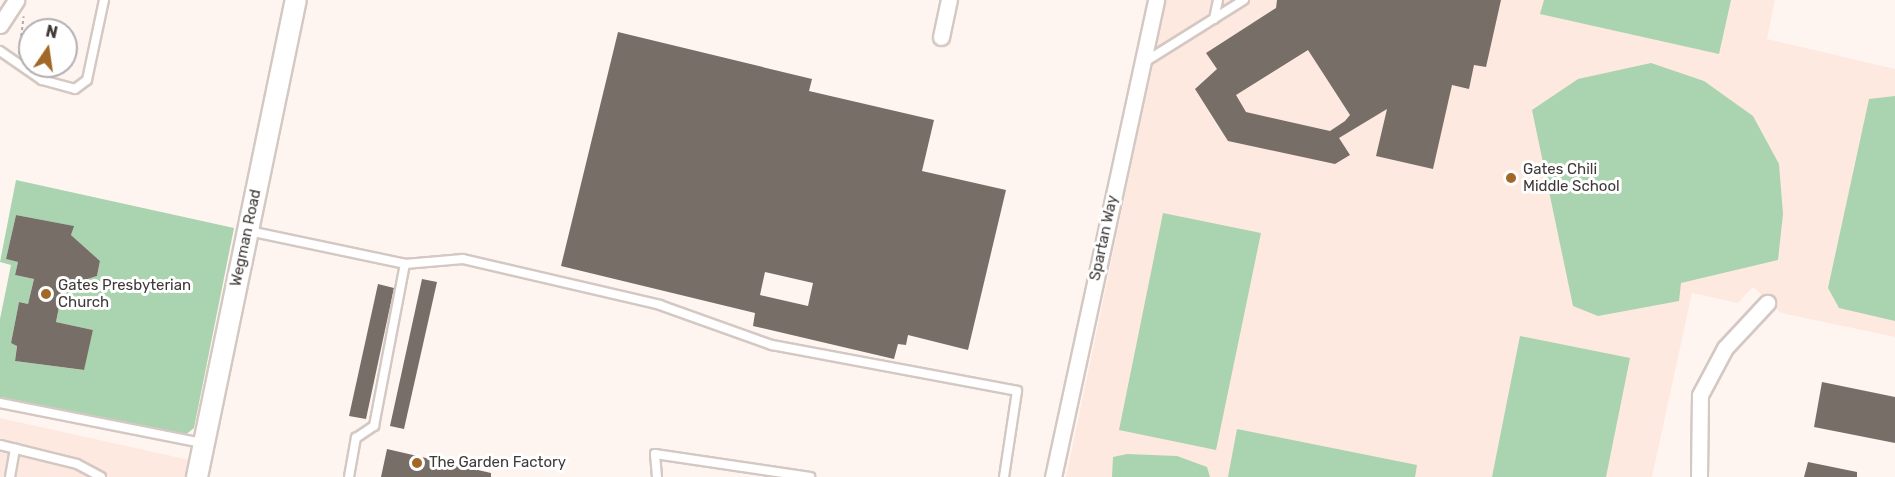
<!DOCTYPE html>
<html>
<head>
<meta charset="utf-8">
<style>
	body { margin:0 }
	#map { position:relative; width:1895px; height:477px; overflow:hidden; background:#fff5f0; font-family:Rubik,sans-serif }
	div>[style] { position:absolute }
	.built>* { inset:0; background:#fee9e0 }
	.green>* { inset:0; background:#aad3af }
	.building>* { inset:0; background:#766e67 }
	.path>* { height:2px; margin-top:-1px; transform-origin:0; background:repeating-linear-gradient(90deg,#b1a9a5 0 3px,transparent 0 6px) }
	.roads { filter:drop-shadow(2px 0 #d4c8c3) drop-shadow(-2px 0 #d4c8c3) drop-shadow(0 2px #d4c8c3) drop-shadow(0 -2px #d4c8c3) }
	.service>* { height:8px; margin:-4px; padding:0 4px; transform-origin:4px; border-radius:4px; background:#fff }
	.minor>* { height:15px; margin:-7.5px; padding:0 7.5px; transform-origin:7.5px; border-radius:7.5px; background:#fff }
	.tertiary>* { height:20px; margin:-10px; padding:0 10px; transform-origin:10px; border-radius:10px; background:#fff }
	.dots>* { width:16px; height:16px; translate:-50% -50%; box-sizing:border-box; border:3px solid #fff; border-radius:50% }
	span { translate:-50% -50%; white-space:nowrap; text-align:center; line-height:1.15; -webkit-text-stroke:6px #fff; paint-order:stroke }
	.poi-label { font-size:15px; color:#3f3a38 }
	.left { translate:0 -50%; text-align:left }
	.street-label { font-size:15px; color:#3f3a38 }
	.north { position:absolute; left:18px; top:18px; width:60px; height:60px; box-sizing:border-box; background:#fff; border:2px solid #b2b0af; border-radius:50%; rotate:13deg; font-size:16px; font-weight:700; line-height:24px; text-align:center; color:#3f3a38 }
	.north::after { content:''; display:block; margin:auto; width:21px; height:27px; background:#a26827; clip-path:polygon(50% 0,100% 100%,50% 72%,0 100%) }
</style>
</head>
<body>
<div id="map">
	<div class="built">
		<i style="clip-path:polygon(1166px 0,1775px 0,1767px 39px,1895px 69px,1895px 337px,1781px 313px,1753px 287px,1738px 303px,1692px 293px,1652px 477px,1066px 477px)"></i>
		<i style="clip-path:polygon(0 418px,190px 460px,186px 477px,0 477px)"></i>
	</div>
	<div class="green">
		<i style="clip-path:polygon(1544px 0,1731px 0,1719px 54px,1540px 14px)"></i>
		<i style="clip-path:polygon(1651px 63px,1704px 81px,1753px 116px,1779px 164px,1783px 214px,1778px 260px,1681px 283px,1679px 301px,1598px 316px,1573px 306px,1532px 110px,1578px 79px)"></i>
		<i style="clip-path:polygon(1895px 96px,1895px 321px,1839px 308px,1828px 288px,1869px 99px)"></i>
		<i style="clip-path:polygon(evenodd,16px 180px,234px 228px,194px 428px,184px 436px,0 397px,0 319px,11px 265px,0 262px,16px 180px,16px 215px,73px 226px,71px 235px,100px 261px,97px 276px,63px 287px,56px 322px,93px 330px,83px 370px,15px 361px,17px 345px,11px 343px,19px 302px,28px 304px,34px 279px,15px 275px,18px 262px,6px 259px,16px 215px)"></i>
		<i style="clip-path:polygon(1163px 213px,1261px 233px,1216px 450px,1119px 430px)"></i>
		<i style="clip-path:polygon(1520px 336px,1630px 358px,1606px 477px,1492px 477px)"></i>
		<i style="clip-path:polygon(1237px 429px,1417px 465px,1415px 477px,1228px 477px)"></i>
		<i style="clip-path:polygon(1127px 454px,1177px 456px,1207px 467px,1210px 477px,1112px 477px,1113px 457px)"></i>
	</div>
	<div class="building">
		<i style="clip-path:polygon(evenodd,1277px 0,1501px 0,1486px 67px,1474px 65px,1469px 89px,1452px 85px,1433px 169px,1376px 156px,1387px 109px,1339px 138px,1350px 155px,1335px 164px,1228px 141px,1195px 89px,1217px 69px,1206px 53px,1276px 8px,1277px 0,1308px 50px,1350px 115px,1345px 121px,1330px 131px,1246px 112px,1236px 95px,1308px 50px)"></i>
		<i style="clip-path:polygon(evenodd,618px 32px,812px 79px,809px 91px,934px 120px,922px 171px,1006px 190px,968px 350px,908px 335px,906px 345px,898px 344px,894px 359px,753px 326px,755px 313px,561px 266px,618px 32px,765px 272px,813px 283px,808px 306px,760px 295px,765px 272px)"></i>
		<i style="clip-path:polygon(16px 215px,74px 226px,71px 235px,100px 261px,97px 276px,63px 287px,56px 322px,93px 330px,84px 370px,15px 361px,17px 346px,11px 343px,19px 302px,28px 304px,34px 279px,15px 275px,18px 262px,6px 259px)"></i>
		<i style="clip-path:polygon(422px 279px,437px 282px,404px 429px,390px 426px)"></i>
		<i style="clip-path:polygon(378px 284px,394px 288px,366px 419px,349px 416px)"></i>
		<i style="clip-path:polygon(1822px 382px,1895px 397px,1895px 443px,1814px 427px)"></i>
		<i style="clip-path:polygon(387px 449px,491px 473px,491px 477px,381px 477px)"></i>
		<i style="clip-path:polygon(1808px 462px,1857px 472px,1857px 477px,1804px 477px)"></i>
	</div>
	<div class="path">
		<i style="left:19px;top:54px;width:38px;rotate:-83deg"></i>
	</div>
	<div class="roads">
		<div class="service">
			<i style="left:1214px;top:19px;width:19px;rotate:-78deg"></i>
			<i style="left:0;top:51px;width:51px;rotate:34.6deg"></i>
			<i style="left:42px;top:80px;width:34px;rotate:15deg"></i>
			<i style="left:75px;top:89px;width:15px;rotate:-37deg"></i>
			<i style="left:87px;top:80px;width:82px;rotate:-78deg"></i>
			<i style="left:1143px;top:63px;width:119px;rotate:-32deg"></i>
			<i style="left:249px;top:231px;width:159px;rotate:11.9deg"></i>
			<i style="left:405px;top:264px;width:58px;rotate:-4.9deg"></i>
			<i style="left:463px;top:259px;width:202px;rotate:13.1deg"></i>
			<i style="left:660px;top:305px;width:119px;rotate:19.7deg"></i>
			<i style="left:772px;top:345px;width:249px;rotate:10.6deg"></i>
			<i style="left:1017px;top:391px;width:87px;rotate:98.6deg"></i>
			<i style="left:0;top:403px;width:206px;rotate:11.2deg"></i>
			<i style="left:0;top:445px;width:79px;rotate:13.9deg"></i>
			<i style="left:77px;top:464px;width:27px;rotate:28deg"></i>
			<i style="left:10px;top:477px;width:29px;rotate:-80deg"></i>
			<i style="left:349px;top:477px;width:40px;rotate:-80deg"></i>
			<i style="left:356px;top:438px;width:22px;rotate:-34deg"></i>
			<i style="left:374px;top:426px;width:165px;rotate:-79.2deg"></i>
			<i style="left:657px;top:477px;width:23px;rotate:-95deg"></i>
			<i style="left:655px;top:454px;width:157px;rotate:8.4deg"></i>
		</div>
		<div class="minor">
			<i style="left:0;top:25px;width:30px;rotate:-57deg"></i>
			<i style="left:941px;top:37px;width:38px;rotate:-78deg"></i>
			<i style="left:1053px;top:477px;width:488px;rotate:-77.8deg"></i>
			<i style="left:1699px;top:477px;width:82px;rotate:-89.3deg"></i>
			<i style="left:1700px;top:395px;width:53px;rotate:-62deg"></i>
			<i style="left:1725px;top:348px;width:62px;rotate:-47deg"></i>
		</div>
		<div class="tertiary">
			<i style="left:197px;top:477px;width:487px;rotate:-78.3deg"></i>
		</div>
	</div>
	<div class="dots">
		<i style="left:1511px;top:178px;background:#a26827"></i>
		<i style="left:46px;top:294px;background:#a26827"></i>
		<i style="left:417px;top:463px;background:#a26827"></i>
	</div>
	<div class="poi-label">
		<span class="left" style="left:1523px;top:178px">Gates Chili<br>Middle School</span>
		<span class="left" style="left:58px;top:294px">Gates Presbyterian<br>Church</span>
		<span class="left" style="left:429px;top:463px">The Garden Factory</span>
	</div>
	<div class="street-label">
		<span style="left:246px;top:238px;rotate:-78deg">Wegman Road</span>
		<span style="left:1104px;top:238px;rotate:-78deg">Spartan Way</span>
	</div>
	<div class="north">N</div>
</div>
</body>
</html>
